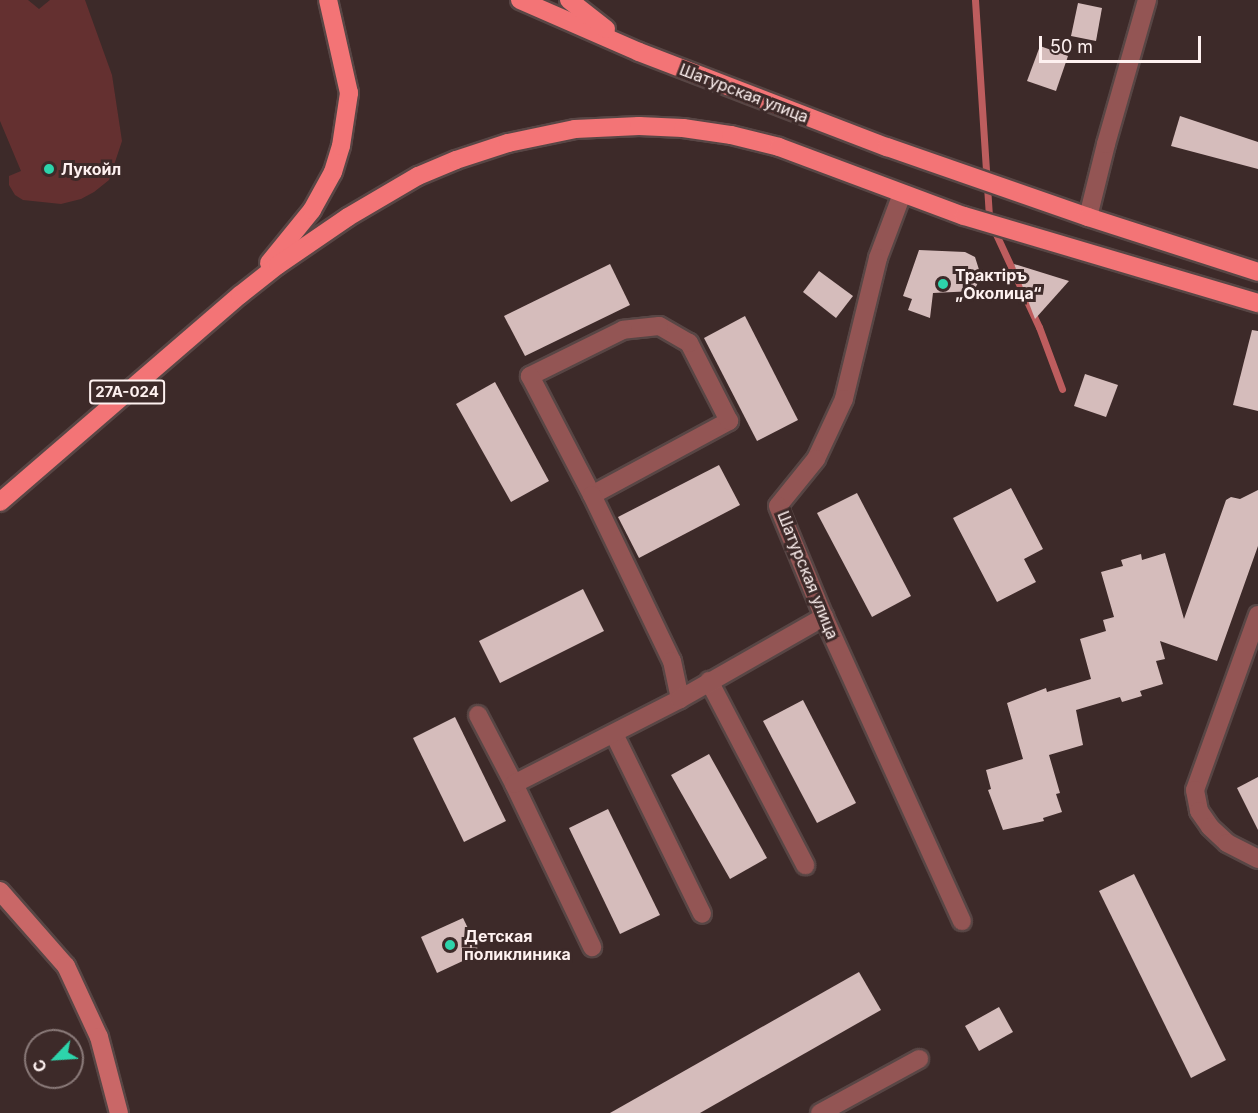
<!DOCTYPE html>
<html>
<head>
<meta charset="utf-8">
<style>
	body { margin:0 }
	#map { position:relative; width:1258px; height:1113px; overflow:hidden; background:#3d2a29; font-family:Inter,sans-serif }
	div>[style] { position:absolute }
	.green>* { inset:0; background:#643030 }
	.stream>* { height:7px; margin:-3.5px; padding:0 3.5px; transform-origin:3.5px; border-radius:3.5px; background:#bd5d5e }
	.building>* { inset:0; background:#d5bcbb }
	.roads { filter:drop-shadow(2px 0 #584645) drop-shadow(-2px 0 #584645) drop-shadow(0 2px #584645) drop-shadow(0 -2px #584645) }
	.street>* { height:18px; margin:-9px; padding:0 9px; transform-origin:9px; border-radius:9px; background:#935554 }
	.secondary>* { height:18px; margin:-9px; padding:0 9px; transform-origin:9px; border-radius:9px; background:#c96767 }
	.primary>* { height:18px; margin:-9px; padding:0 9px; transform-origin:9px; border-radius:9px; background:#f37476 }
	.dots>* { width:16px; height:16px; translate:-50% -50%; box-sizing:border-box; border:3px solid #3d2a29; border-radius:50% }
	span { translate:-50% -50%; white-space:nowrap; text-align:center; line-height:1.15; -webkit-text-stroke:6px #3d2a29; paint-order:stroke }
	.shield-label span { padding:2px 4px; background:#3d2a29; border:2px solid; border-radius:4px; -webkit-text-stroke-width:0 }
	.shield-label { font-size:15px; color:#fef1f0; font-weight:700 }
	.street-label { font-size:16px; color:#fef1f0 }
	.poi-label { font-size:16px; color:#fef1f0; font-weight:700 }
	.left { translate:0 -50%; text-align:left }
	.north { position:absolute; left:24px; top:1029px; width:60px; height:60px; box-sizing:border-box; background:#3d2a29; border:2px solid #8a7a79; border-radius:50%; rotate:245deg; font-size:16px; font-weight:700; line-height:24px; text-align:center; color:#fef1f0 }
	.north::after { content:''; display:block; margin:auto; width:21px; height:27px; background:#2dd4ab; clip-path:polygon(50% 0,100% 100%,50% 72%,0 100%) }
	.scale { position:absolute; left:1039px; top:36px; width:162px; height:27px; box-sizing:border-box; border:3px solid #fef1f0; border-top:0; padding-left:8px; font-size:18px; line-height:21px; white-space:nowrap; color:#fef1f0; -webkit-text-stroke:4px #3d2a29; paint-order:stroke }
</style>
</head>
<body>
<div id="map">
	<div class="green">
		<i style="clip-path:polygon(0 0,28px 0,39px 9px,50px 0,85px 0,112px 75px,122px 141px,109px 180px,94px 192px,81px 199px,61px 204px,23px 200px,15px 195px,9px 185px,9px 176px,21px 171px,0 121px)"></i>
	</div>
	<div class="stream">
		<i style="left:975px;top:0;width:219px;rotate:86.3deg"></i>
		<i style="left:989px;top:219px;width:119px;rotate:65.2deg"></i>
		<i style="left:1039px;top:327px;width:66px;rotate:69.6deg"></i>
	</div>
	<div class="building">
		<i style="clip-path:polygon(1078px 3px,1102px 8px,1096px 41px,1071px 36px)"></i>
		<i style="clip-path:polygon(1040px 46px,1068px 56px,1056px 91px,1027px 81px)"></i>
		<i style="clip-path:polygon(1180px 116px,1258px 142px,1258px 169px,1171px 146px)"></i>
		<i style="clip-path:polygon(919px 250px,965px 252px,975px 257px,981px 276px,974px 291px,933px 293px,930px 318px,908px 310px,912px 299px,903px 296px)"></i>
		<i style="clip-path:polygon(610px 264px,630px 305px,525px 356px,504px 316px)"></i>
		<i style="clip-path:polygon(1014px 264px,1069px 281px,1035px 319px)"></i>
		<i style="clip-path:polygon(819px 271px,853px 296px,836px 318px,803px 292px)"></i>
		<i style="clip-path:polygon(745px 316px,798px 420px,757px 441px,704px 338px)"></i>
		<i style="clip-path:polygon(1252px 330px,1258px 331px,1258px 411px,1233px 405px)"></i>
		<i style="clip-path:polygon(1085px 374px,1118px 385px,1106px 417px,1074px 406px)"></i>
		<i style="clip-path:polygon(495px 382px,549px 481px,511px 502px,456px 404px)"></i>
		<i style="clip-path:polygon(719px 465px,740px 505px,639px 558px,618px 517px)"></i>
		<i style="clip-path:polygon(1011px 488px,1043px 549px,1024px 559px,1036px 582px,997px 602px,953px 518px)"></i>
		<i style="clip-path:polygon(1258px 490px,1258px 546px,1217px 661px,1160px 641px,1165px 659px,1156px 661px,1163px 684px,1140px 691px,1142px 696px,1122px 702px,1120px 697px,1076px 710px,1083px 745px,1049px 755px,1060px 793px,1056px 794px,1062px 812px,1043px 818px,1044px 821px,1003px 830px,988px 790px,991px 789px,986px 770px,1023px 759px,1007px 703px,1046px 688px,1047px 692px,1091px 679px,1080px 639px,1106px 631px,1103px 620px,1114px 617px,1101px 572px,1123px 566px,1121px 560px,1141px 554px,1142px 560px,1165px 553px,1184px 619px,1226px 500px,1231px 497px,1240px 499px)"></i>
		<i style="clip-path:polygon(857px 493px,911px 596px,872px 617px,817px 513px)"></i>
		<i style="clip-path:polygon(583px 589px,604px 631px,500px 683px,479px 641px)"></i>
		<i style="clip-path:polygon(803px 700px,856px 803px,817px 823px,763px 721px)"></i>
		<i style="clip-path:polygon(455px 717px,506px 821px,464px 842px,413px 738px)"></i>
		<i style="clip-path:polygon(709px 754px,767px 858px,730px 879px,671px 775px)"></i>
		<i style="clip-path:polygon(1258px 777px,1258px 830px,1237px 788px)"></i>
		<i style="clip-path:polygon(608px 809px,660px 915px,620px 934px,569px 828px)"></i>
		<i style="clip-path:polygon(1134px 874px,1226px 1060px,1191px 1078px,1099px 891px)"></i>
		<i style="clip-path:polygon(463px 918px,480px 953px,437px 973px,421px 937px)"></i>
		<i style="clip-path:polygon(859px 972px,881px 1010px,700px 1113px,610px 1113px)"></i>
		<i style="clip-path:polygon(999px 1007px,1013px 1032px,979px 1051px,965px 1026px)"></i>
	</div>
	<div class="roads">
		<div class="street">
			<i style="left:902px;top:194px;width:68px;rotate:110.6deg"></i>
			<i style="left:878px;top:258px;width:145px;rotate:103.6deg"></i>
			<i style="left:844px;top:399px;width:66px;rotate:115deg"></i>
			<i style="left:816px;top:459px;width:60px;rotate:129deg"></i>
			<i style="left:778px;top:506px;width:120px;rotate:67.5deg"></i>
			<i style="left:824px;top:617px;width:334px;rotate:65.6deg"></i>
			<i style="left:1088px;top:217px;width:75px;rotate:-76.1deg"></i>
			<i style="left:1106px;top:144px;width:150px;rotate:-74.1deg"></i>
			<i style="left:592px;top:495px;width:156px;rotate:-28.4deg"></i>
			<i style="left:729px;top:421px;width:88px;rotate:-117.1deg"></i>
			<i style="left:689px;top:343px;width:34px;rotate:-150deg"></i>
			<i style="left:659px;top:326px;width:36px;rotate:174deg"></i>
			<i style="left:623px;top:330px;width:104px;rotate:153.7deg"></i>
			<i style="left:530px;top:376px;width:134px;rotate:62.5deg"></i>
			<i style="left:592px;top:495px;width:184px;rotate:64.3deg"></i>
			<i style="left:672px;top:661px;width:39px;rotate:78deg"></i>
			<i style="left:1258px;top:615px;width:186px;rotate:109.8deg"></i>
			<i style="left:1195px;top:790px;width:21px;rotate:79deg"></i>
			<i style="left:1199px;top:811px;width:19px;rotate:55deg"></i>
			<i style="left:1210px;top:827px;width:23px;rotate:43deg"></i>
			<i style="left:1227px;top:843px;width:35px;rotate:27deg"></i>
			<i style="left:709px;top:681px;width:208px;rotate:62.4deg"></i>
			<i style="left:478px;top:715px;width:78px;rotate:62.4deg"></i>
			<i style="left:514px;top:784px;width:181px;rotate:64.4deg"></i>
			<i style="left:614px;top:734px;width:200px;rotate:63.9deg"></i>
			<i style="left:514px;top:784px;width:186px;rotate:-27.1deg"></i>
			<i style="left:680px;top:699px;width:166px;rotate:-29.7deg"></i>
			<i style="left:820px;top:1113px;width:113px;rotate:-28.6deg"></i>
		</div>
		<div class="secondary">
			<i style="left:0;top:891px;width:100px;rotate:48.7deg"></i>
			<i style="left:66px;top:966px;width:78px;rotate:65.1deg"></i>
			<i style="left:99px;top:1037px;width:79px;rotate:75.3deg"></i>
		</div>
		<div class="primary">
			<i style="left:520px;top:0;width:130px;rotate:23.6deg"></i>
			<i style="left:639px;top:52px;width:266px;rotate:21deg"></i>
			<i style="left:887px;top:147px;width:213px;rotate:19.2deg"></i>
			<i style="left:1088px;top:217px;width:179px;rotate:17.9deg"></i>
			<i style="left:569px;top:0;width:47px;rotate:38.1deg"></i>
			<i style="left:269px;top:263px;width:68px;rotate:-50.9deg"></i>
			<i style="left:312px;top:210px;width:43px;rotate:-61.1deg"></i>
			<i style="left:333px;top:172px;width:27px;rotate:-73deg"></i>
			<i style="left:341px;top:146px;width:54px;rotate:-81.4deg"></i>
			<i style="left:349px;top:93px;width:95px;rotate:-102.7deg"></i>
			<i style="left:0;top:502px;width:317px;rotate:-40.8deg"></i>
			<i style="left:240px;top:295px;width:48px;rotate:-38.3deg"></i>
			<i style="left:278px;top:265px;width:85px;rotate:-34.4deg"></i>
			<i style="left:348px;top:217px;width:81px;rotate:-30.4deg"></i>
			<i style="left:418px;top:176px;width:41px;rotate:-22.8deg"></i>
			<i style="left:456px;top:160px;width:55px;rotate:-18.1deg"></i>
			<i style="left:508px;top:143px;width:68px;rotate:-11.8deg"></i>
			<i style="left:575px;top:129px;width:64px;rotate:-2.7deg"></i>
			<i style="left:639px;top:126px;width:44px;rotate:2.6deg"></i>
			<i style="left:683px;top:128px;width:49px;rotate:8.3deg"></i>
			<i style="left:731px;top:135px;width:49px;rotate:14deg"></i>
			<i style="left:779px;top:147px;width:197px;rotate:20.5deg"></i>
			<i style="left:964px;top:216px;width:307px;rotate:16.5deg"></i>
		</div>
	</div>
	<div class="dots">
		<i style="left:49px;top:169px;background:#2dd4ab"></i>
		<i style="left:943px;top:284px;background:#2dd4ab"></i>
		<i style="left:450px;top:945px;background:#2dd4ab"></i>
	</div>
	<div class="shield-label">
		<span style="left:127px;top:392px">27А-024</span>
	</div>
	<div class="street-label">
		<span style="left:744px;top:93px;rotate:21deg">Шатурская улица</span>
		<span style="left:808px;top:575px;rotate:68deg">Шатурская улица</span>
	</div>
	<div class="poi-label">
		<span class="left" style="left:61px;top:169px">Лукойл</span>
		<span class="left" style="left:955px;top:284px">Трактiръ<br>„Околица“</span>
		<span class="left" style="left:464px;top:945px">Детская<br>поликлиника</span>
	</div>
	<div class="north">С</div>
	<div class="scale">50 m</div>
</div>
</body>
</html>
